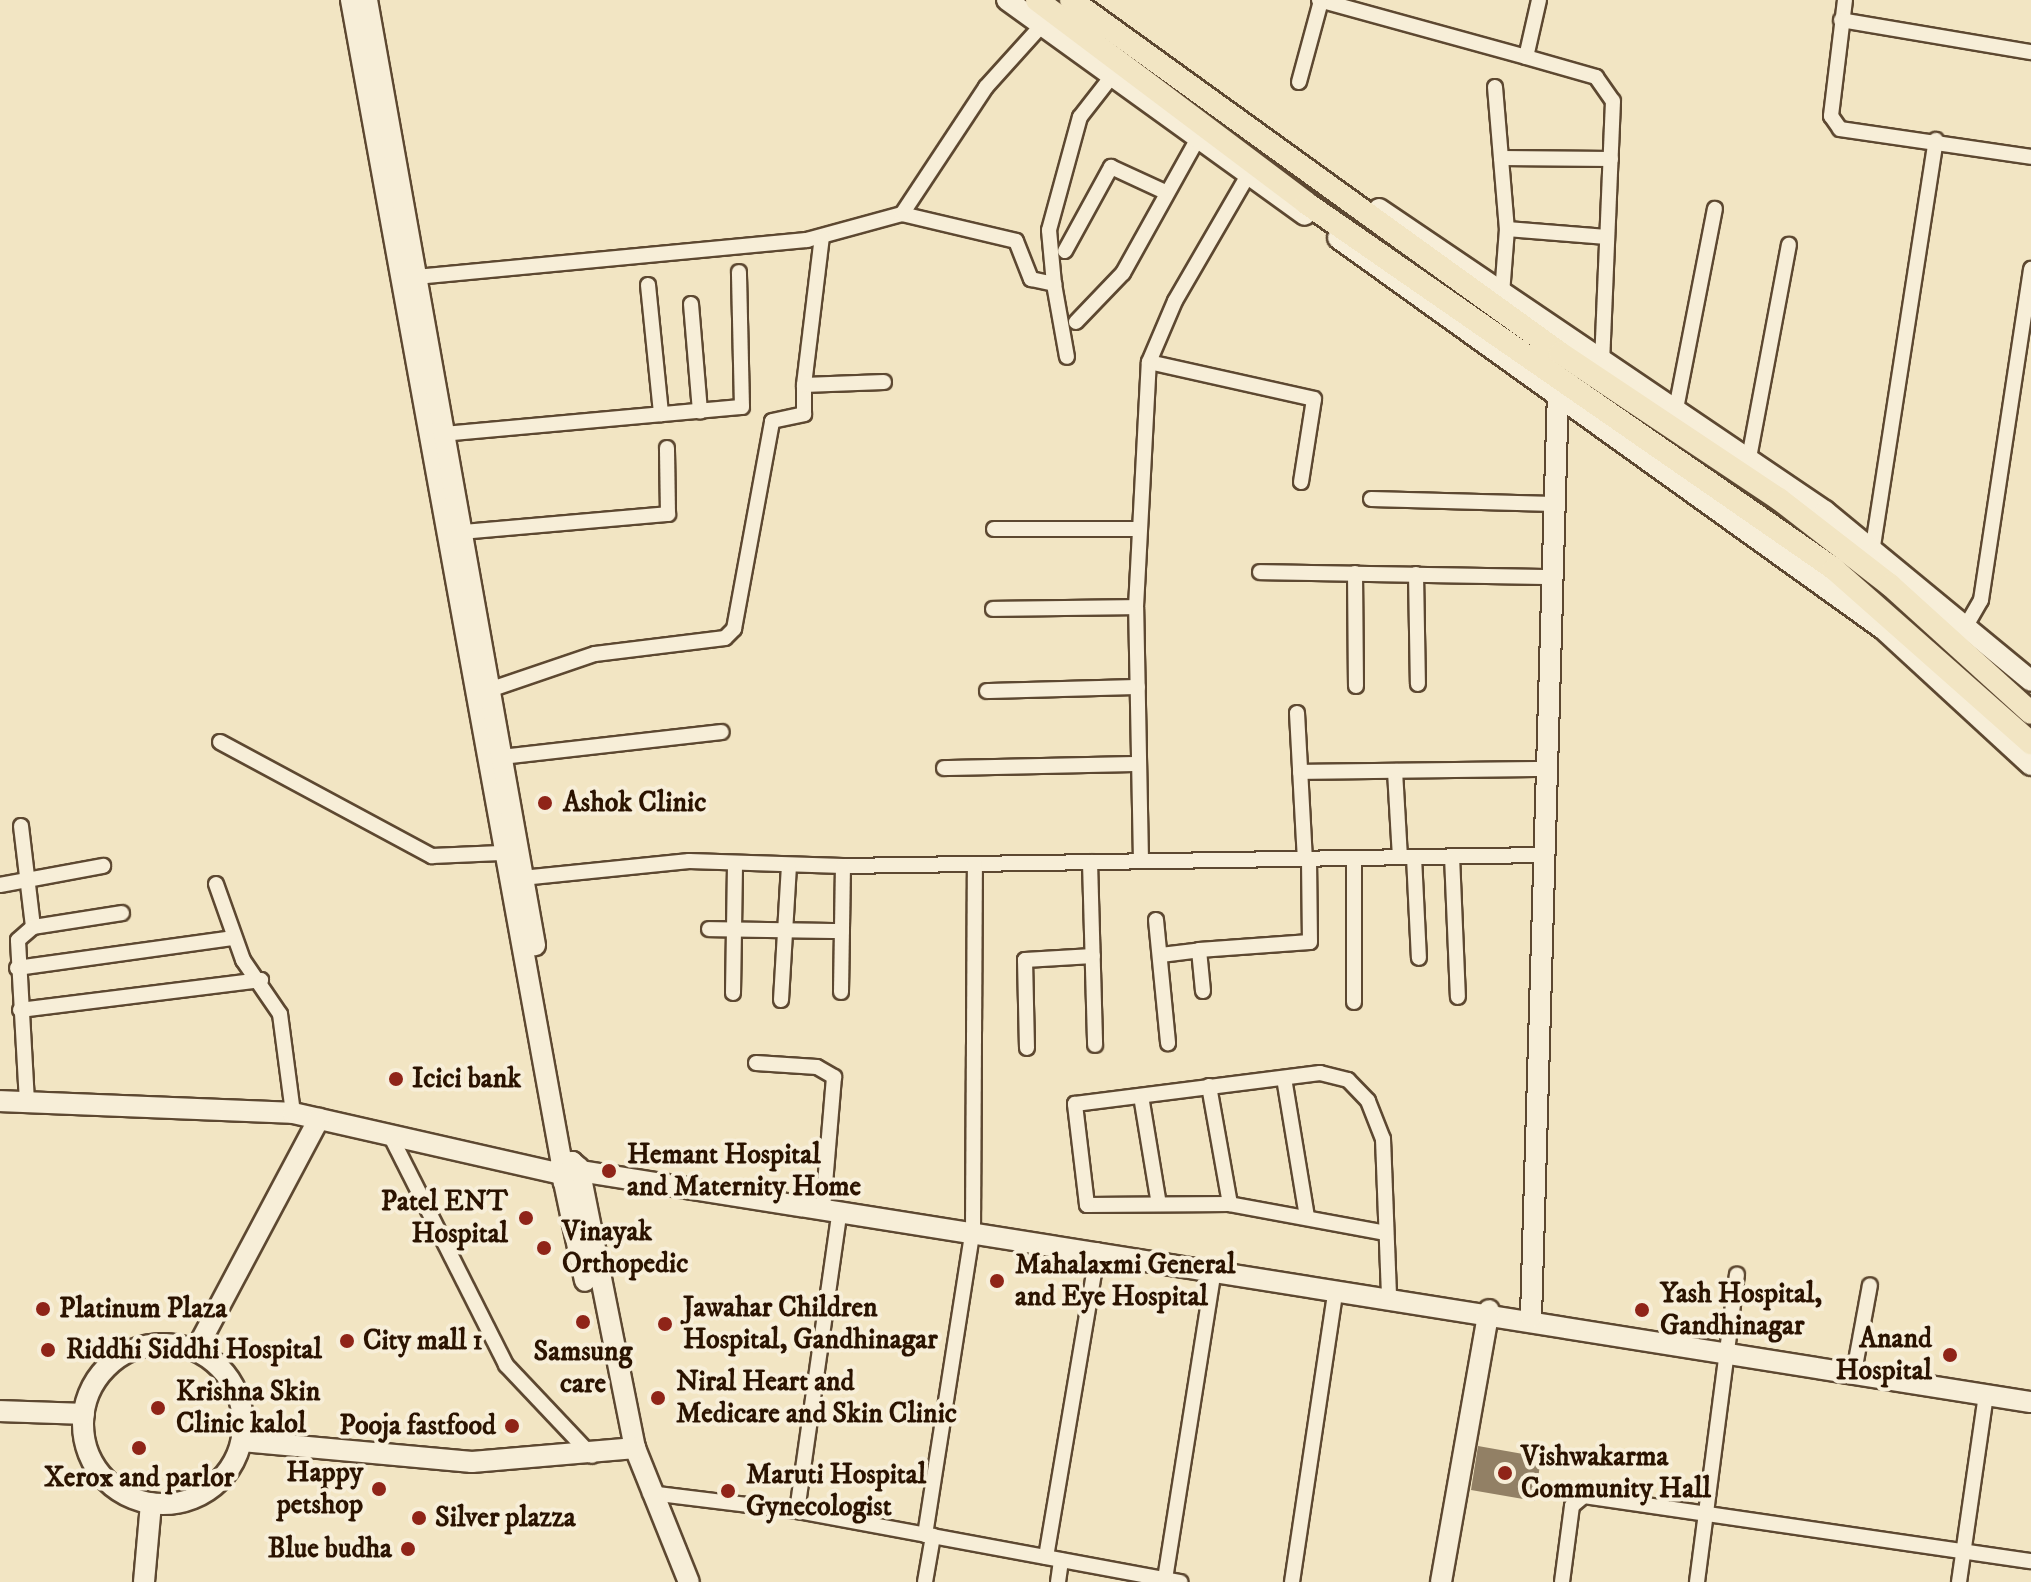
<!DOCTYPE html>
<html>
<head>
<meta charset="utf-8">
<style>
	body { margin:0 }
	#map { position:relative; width:2031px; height:1582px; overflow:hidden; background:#f2e5c3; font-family:"IM FELL DW Pica",serif }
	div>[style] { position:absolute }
	.building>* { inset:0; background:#928065 }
	.roads { filter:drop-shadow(2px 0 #5d4831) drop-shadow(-2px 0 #5d4831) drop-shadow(0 2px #5d4831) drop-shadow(0 -2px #5d4831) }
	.street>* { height:14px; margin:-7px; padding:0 7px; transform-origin:7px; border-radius:7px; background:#f7eed8 }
	.secondary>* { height:20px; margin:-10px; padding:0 10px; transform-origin:10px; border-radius:10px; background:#f7eed8 }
	.secondary>.ring { margin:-10px; padding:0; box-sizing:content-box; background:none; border:20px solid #f7eed8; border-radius:50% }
	.primary>* { height:22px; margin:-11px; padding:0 11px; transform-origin:11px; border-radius:11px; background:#f2e5c3 }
	.dots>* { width:22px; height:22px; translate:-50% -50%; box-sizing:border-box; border:4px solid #f7eed8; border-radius:50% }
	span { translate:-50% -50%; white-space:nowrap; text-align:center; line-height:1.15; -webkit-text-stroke:8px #f7eed8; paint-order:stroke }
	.poi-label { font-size:28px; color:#2b1300; font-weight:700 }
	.left { translate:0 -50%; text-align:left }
	.right { translate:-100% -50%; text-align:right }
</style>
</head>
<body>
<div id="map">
	<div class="building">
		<i style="clip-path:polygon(1478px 1446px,1541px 1457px,1535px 1501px,1471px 1490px)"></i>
	</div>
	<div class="roads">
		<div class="street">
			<i style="left:1319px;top:0;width:215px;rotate:15.4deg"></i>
			<i style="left:1539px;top:0;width:58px;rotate:102.8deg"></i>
			<i style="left:1526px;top:57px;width:73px;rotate:15.9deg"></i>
			<i style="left:1596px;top:77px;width:29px;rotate:55deg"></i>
			<i style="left:1613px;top:101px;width:260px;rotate:92.4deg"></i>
			<i style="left:1845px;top:0;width:117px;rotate:96.9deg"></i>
			<i style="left:1831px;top:116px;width:16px;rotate:55deg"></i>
			<i style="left:1840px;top:129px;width:193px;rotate:8.3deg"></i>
			<i style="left:1841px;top:20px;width:193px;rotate:9.6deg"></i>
			<i style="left:1299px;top:82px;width:84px;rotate:-74.8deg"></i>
			<i style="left:1495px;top:87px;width:143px;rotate:85.2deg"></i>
			<i style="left:1507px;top:229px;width:65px;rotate:94.4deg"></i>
			<i style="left:1501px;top:158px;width:110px;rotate:0.5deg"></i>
			<i style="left:902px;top:214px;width:117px;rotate:13.3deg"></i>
			<i style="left:1016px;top:241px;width:41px;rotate:68.5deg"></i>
			<i style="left:1031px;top:279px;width:24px;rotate:12deg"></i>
			<i style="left:1054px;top:284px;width:74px;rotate:79.9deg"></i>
			<i style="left:1507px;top:229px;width:100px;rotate:4.6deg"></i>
			<i style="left:1065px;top:251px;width:96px;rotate:-61.3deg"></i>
			<i style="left:1111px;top:167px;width:60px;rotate:24.8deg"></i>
			<i style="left:415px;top:277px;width:394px;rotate:-5.4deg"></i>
			<i style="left:807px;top:240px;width:98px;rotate:-15.3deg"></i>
			<i style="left:902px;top:214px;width:152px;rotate:-56.5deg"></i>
			<i style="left:986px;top:87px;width:84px;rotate:-47.9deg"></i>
			<i style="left:1054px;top:284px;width:54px;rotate:-95.3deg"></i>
			<i style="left:1049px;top:230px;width:117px;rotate:-74.7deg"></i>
			<i style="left:1080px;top:117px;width:52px;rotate:-52deg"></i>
			<i style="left:648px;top:285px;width:130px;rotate:84.2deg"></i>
			<i style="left:691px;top:304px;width:108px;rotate:85.2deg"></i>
			<i style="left:1076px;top:322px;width:68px;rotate:-46.2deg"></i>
			<i style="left:1123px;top:273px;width:154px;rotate:-60.9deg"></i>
			<i style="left:1149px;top:362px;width:169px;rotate:12.6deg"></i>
			<i style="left:1314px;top:399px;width:84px;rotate:98.9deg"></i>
			<i style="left:804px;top:385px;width:149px;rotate:-83.1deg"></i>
			<i style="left:1676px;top:409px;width:204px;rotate:-79deg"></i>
			<i style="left:443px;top:434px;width:300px;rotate:-5.2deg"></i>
			<i style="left:742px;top:407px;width:135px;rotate:-91.3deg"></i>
			<i style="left:1749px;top:458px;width:217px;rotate:-79.4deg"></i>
			<i style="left:1371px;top:499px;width:183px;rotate:1.6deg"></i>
			<i style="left:994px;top:529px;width:144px"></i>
			<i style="left:462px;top:532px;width:207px;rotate:-5deg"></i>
			<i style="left:668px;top:514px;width:66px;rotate:-90.9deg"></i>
			<i style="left:1873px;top:546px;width:411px;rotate:-81.2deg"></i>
			<i style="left:1260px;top:572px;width:292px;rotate:1deg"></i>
			<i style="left:1355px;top:573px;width:113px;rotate:89.5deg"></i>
			<i style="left:1416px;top:574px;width:110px;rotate:89deg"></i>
			<i style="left:993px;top:609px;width:143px;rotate:-0.8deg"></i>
			<i style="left:1966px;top:626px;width:30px;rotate:-60deg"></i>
			<i style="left:1981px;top:600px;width:335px;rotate:-81.4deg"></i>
			<i style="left:489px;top:690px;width:112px;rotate:-18.8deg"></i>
			<i style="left:595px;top:654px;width:131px;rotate:-7deg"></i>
			<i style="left:725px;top:638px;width:13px;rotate:-45deg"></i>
			<i style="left:734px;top:629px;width:211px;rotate:-79.6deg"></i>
			<i style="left:772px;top:421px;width:33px;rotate:-12deg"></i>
			<i style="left:804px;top:414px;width:29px;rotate:-90deg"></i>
			<i style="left:804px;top:385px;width:80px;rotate:-2.1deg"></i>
			<i style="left:987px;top:691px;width:151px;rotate:-1.5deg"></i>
			<i style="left:1297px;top:713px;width:146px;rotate:86.9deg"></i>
			<i style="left:220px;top:742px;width:241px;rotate:28.3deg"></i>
			<i style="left:432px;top:856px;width:69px;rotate:-2.5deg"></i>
			<i style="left:502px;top:757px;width:221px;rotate:-6.5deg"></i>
			<i style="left:944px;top:768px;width:195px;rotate:-1.2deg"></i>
			<i style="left:1395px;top:771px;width:86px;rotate:86.7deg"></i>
			<i style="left:1300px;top:772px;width:249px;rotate:-0.7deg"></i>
			<i style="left:21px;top:826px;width:102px;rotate:83.2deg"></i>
			<i style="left:1452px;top:856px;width:141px;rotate:87.6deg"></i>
			<i style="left:1414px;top:857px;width:101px;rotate:87.2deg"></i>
			<i style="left:1354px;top:858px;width:144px;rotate:90deg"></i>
			<i style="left:1141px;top:861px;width:254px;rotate:-91.1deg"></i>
			<i style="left:1136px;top:607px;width:245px;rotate:-87deg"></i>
			<i style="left:1149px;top:362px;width:66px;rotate:-66.9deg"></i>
			<i style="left:1175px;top:301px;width:146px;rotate:-59.9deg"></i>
			<i style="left:1090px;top:862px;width:183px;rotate:88.4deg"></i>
			<i style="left:522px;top:878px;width:168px;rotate:-5.8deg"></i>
			<i style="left:689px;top:861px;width:154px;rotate:1.9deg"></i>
			<i style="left:843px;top:866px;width:704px;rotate:-0.9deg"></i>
			<i style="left:216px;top:884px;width:81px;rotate:70.4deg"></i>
			<i style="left:243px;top:960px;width:65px;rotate:55.6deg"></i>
			<i style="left:280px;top:1014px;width:100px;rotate:82.5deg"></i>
			<i style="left:0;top:885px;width:105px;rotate:-10.5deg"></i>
			<i style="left:1156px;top:920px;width:124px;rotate:84.4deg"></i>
			<i style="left:709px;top:929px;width:133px;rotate:0.9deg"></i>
			<i style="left:1161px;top:955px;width:38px;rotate:-7deg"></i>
			<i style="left:17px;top:968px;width:219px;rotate:-7.9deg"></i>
			<i style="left:1203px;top:991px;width:41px;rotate:-95.6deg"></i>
			<i style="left:1199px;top:950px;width:111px;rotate:-4.1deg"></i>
			<i style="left:1310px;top:942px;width:83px;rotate:-90.7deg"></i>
			<i style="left:841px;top:992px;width:126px;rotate:-89.1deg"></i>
			<i style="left:733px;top:993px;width:130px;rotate:-89.1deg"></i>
			<i style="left:781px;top:1000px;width:135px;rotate:-86.6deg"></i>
			<i style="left:20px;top:1010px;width:243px;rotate:-7.1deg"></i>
			<i style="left:1027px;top:1048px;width:88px;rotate:-91.3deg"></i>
			<i style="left:1025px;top:960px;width:68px;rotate:-3.4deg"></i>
			<i style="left:756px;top:1063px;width:61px;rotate:3.8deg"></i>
			<i style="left:817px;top:1067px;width:20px;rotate:30deg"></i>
			<i style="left:834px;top:1077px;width:130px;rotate:94.8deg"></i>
			<i style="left:1284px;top:1078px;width:141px;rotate:80.6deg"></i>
			<i style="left:1209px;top:1086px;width:120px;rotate:79.9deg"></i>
			<i style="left:1141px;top:1096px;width:104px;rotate:80.6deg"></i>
			<i style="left:27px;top:1102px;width:162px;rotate:-93.2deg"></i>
			<i style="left:18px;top:940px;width:20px;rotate:-41deg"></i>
			<i style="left:33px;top:927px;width:90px;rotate:-8.9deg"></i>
			<i style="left:389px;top:1133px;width:260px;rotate:63.2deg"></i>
			<i style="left:506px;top:1365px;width:125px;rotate:46.6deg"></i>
			<i style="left:1386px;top:1233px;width:159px;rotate:-169.5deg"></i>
			<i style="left:1230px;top:1204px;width:143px;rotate:179.6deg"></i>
			<i style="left:1087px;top:1205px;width:102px;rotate:-96.8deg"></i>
			<i style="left:1075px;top:1104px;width:247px;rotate:-7.2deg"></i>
			<i style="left:1320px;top:1073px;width:29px;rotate:14deg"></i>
			<i style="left:1348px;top:1080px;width:29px;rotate:46deg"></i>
			<i style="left:1368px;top:1101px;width:41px;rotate:68.5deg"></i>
			<i style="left:1383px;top:1139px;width:156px;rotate:87.8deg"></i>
			<i style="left:1854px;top:1372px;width:88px;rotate:-79.6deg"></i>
			<i style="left:650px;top:1493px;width:148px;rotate:7deg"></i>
			<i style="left:797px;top:1511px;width:390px;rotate:10.5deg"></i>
			<i style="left:797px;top:1511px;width:304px;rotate:-81.9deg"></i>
			<i style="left:925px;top:1535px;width:309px;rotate:-81.1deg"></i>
			<i style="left:973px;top:1230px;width:366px;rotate:-89.7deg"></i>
			<i style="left:1046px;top:1557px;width:311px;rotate:-80.4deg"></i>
			<i style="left:1165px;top:1579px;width:315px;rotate:-81deg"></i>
			<i style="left:925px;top:1582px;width:47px;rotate:-80.1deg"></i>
			<i style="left:1058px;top:1582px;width:22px;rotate:-82deg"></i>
			<i style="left:1292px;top:1582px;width:296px;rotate:-81.5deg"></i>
			<i style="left:1562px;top:1582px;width:77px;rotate:-82.5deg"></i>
			<i style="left:1572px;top:1506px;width:16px;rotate:-40deg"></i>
			<i style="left:1584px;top:1496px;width:452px;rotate:8.3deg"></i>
			<i style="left:1697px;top:1582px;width:310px;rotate:-82.6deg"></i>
			<i style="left:1959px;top:1582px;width:190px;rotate:-81.8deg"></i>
		</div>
		<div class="secondary">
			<i style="left:351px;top:0;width:1183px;rotate:79.73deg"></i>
			<i style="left:367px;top:0;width:960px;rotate:79.92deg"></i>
			<i style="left:1007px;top:0;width:367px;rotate:35.8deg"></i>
			<i style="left:1379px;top:209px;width:539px;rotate:34.1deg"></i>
			<i style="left:1825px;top:511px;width:267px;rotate:39.5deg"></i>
			<i style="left:1338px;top:238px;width:671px;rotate:35.66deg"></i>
			<i style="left:1883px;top:629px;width:201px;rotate:42.6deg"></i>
			<i style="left:0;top:1101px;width:293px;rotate:2.3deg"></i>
			<i style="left:293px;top:1113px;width:272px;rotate:12.8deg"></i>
			<i style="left:580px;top:1171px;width:1469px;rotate:9.05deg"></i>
			<i style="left:579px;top:1178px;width:16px;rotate:165deg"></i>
			<i style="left:564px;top:1182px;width:16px;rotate:-104deg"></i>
			<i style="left:560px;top:1166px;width:13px;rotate:-18deg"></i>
			<i style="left:572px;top:1162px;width:9px;rotate:41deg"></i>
			<i style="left:579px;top:1168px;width:286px;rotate:78.7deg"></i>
			<i style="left:635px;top:1448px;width:144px;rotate:68.1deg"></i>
			<i style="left:564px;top:1182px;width:101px;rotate:78deg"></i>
			<i style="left:1531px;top:1317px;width:924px;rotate:-88.33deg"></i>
			<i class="ring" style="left:83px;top:1344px;width:140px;height:140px"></i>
			<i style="left:196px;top:1350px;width:262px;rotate:-62deg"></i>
			<i style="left:0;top:1411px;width:84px;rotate:2deg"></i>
			<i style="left:242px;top:1441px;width:231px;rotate:5.2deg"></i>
			<i style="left:472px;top:1462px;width:164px;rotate:-4.9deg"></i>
			<i style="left:144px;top:1582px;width:79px;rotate:-84.9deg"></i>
			<i style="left:1441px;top:1582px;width:276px;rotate:-80deg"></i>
		</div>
		<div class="primary">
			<i style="left:1037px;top:0;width:337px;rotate:37deg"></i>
			<i style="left:1306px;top:203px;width:642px;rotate:34.73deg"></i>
			<i style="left:1834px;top:569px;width:263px;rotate:41.5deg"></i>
			<i style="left:1071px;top:0;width:603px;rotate:35.82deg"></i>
			<i style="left:1560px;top:353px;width:263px;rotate:33.7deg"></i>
			<i style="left:1779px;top:499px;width:140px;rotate:37.8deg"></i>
			<i style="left:1890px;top:585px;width:190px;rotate:42.2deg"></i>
		</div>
	</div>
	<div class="dots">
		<i style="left:545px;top:803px;background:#8f2418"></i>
		<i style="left:396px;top:1079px;background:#8f2418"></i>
		<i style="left:609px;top:1171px;background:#8f2418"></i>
		<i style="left:526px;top:1218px;background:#8f2418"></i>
		<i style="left:544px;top:1248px;background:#8f2418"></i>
		<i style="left:997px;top:1281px;background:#8f2418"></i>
		<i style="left:43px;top:1309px;background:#8f2418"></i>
		<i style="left:1642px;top:1310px;background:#8f2418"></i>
		<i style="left:583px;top:1322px;background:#8f2418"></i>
		<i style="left:665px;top:1324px;background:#8f2418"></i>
		<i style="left:347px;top:1341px;background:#8f2418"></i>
		<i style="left:48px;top:1350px;background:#8f2418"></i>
		<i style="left:1950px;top:1355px;background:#8f2418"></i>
		<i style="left:658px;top:1398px;background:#8f2418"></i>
		<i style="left:158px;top:1408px;background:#8f2418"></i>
		<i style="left:512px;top:1426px;background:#8f2418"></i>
		<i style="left:139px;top:1448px;background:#8f2418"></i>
		<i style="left:1505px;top:1473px;background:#8f2418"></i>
		<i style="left:379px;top:1489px;background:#8f2418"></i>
		<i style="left:728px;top:1491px;background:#8f2418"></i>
		<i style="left:419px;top:1518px;background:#8f2418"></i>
		<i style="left:408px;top:1549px;background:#8f2418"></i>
	</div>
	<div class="poi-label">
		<span class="left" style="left:563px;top:803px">Ashok Clinic</span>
		<span class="left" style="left:412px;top:1079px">Icici bank</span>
		<span class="left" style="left:627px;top:1171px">Hemant Hospital<br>and Maternity Home</span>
		<span class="right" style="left:508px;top:1218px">Patel ENT<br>Hospital</span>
		<span class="left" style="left:562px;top:1248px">Vinayak<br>Orthopedic</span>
		<span class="left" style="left:1015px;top:1281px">Mahalaxmi General<br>and Eye Hospital</span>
		<span class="left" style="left:1660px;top:1310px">Yash Hospital,<br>Gandhinagar</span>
		<span class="left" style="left:683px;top:1324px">Jawahar Children<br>Hospital, Gandhinagar</span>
		<span class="left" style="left:59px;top:1309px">Platinum Plaza</span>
		<span class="right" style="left:1932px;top:1355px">Anand<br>Hospital</span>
		<span class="left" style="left:363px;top:1341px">City mall 1</span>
		<span class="left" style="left:66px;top:1350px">Riddhi Siddhi Hospital</span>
		<span style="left:583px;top:1368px">Samsung<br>care</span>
		<span class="left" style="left:676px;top:1398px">Niral Heart and<br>Medicare and Skin Clinic</span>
		<span class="left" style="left:176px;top:1408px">Krishna Skin<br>Clinic kalol</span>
		<span class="right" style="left:496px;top:1426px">Pooja fastfood</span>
		<span class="left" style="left:1521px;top:1473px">Vishwakarma<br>Community Hall</span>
		<span class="right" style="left:363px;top:1489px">Happy<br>petshop</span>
		<span class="left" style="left:746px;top:1491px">Maruti Hospital<br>Gynecologist</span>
		<span style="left:139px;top:1478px">Xerox and parlor</span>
		<span class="left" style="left:435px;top:1518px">Silver plazza</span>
		<span class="right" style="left:392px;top:1549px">Blue budha</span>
	</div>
</div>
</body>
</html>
